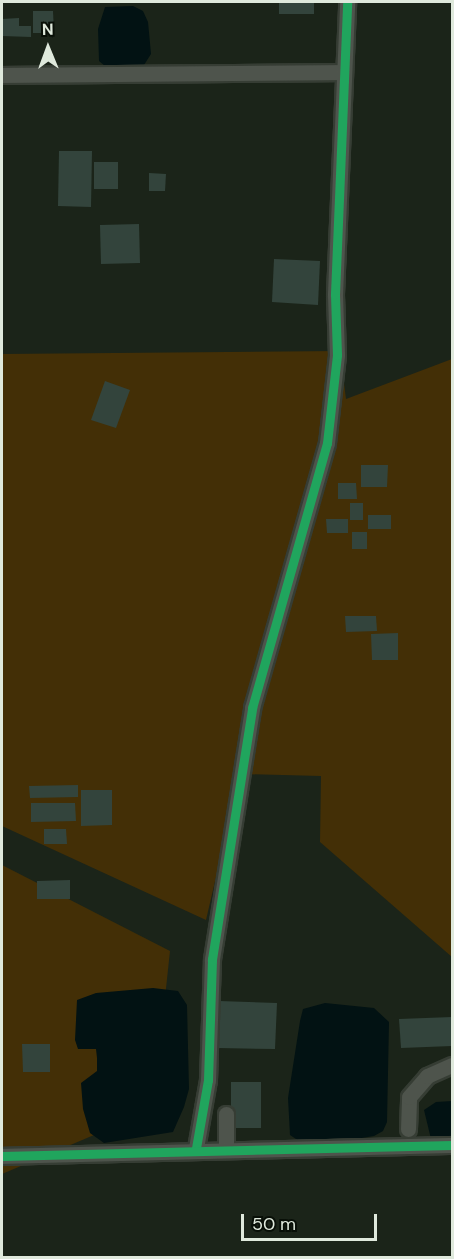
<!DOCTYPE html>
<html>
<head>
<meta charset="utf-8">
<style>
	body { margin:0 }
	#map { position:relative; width:454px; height:1259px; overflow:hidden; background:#1b2419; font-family:"DM Sans",sans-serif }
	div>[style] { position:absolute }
	.green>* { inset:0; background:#432f06 }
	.water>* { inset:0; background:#021213 }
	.building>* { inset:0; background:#33443c }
	.roads { filter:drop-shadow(2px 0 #363d34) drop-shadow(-2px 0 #363d34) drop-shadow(0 2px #363d34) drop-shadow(0 -2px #363d34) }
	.street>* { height:15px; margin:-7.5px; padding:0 7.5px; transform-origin:7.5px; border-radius:7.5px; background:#4e544c }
	.cycleway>* { height:9px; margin:-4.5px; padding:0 4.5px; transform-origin:4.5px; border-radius:4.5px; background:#20a55d }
	span { translate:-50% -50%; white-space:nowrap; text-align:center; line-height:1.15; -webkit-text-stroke:5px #080f07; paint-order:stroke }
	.frame { position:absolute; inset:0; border:3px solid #dfe9dc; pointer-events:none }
	.north { position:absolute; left:18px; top:18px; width:60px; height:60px; -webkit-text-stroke:4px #080f07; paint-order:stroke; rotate:359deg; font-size:16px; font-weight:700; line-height:24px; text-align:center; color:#dfe9dc }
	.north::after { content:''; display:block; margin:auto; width:21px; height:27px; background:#dfe9dc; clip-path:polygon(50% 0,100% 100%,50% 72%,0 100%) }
	.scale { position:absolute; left:241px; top:1214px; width:136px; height:27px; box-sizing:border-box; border:3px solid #dfe9dc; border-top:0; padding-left:8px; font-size:18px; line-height:21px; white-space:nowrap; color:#dfe9dc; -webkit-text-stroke:4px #080f07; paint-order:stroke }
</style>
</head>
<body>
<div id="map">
	<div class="green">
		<i style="clip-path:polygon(340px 351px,346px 399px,452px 359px,452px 957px,320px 842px,321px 776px,240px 774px,206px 920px,2px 826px,2px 354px)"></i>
		<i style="clip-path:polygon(2px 865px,170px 951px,153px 1110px,2px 1174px)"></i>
	</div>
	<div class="water">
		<i style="clip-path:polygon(133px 6px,143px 11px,148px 22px,151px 54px,144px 65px,130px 72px,111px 71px,99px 61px,98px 29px,105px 7px)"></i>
		<i style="clip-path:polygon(153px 988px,178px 991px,187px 1005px,189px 1089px,184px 1107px,173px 1132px,104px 1143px,90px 1133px,83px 1109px,81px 1083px,97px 1071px,97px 1058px,96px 1049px,78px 1049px,75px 1040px,77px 1000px,96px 993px)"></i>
		<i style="clip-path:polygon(325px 1003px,374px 1008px,389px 1022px,387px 1122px,383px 1131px,374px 1136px,343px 1141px,299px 1141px,290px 1135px,288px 1098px,300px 1021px,303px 1009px)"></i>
		<i style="clip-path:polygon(452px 1101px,452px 1139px,431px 1139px,424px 1110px,436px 1102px)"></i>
	</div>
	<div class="building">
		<i style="clip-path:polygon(279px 2px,314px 2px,314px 14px,279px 14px)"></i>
		<i style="clip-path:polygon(33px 11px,53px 11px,54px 33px,33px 33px)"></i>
		<i style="clip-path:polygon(19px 18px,19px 26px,31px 26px,31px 37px,2px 36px,2px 19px)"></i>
		<i style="clip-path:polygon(59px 151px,92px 151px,91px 207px,58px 206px)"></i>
		<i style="clip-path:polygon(94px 162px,118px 162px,118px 189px,94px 189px)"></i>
		<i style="clip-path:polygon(149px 173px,166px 174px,165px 191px,149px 191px)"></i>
		<i style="clip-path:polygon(139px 224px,140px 263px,101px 264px,100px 225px)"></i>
		<i style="clip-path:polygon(274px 259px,320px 261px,318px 305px,272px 302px)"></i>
		<i style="clip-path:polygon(105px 381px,130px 390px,116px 428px,91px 420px)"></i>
		<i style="clip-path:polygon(361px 465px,388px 465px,387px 487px,361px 487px)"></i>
		<i style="clip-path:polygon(338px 483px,356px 483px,357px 499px,338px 499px)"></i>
		<i style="clip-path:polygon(350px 503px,363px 503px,363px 520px,350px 520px)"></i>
		<i style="clip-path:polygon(368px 515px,391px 515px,391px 529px,368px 529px)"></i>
		<i style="clip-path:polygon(326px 519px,348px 519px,348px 533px,327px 533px)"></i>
		<i style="clip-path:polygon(352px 532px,367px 532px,367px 549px,352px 549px)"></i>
		<i style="clip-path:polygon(345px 616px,376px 616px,377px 631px,346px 632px)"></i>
		<i style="clip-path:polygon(398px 633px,398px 660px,372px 660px,371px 634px)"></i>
		<i style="clip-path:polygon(78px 785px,78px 797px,30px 798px,29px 786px)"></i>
		<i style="clip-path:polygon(81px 790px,112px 790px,112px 825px,81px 826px)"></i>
		<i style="clip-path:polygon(31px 803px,75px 803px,76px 821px,31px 822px)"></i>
		<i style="clip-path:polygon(44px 829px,66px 829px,67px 844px,44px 844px)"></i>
		<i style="clip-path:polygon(70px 880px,70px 899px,37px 899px,37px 881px)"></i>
		<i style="clip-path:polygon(219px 1001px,277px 1003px,275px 1049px,218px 1048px)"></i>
		<i style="clip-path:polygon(452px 1017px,452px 1046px,401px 1048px,399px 1019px)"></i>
		<i style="clip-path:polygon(22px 1044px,50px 1044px,50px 1072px,23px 1072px)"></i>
		<i style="clip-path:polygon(231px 1082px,261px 1082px,261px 1128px,231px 1128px)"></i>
	</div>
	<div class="roads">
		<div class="street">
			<i style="left:2px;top:75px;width:342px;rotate:-0.5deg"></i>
			<i style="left:408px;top:1129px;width:32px;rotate:-88deg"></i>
			<i style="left:409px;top:1097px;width:28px;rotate:-49deg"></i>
			<i style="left:427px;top:1076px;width:27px;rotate:-24deg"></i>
			<i style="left:196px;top:1148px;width:69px;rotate:-80deg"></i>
			<i style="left:208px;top:1080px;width:121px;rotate:-88.1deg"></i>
			<i style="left:212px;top:959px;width:254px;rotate:-80.9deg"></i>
			<i style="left:252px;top:708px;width:275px;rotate:-74.2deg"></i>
			<i style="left:327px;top:443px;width:89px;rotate:-83.5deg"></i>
			<i style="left:337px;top:355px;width:61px;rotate:-91.9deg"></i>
			<i style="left:335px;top:294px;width:292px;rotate:-87.6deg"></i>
			<i style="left:226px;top:1149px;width:35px;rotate:-90deg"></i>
			<i style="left:2px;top:1156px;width:450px;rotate:-1.4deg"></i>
		</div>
	</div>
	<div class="cycleway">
		<i style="left:196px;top:1148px;width:69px;rotate:-80deg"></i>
		<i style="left:208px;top:1080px;width:121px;rotate:-88.1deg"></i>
		<i style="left:212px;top:959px;width:254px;rotate:-80.9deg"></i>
		<i style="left:252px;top:708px;width:275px;rotate:-74.2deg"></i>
		<i style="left:327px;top:443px;width:89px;rotate:-83.5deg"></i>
		<i style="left:337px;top:355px;width:61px;rotate:-91.9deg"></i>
		<i style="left:335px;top:294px;width:292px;rotate:-87.6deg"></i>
		<i style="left:2px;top:1156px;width:450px;rotate:-1.4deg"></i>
	</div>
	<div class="frame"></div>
	<div class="north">N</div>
	<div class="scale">50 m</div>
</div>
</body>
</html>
